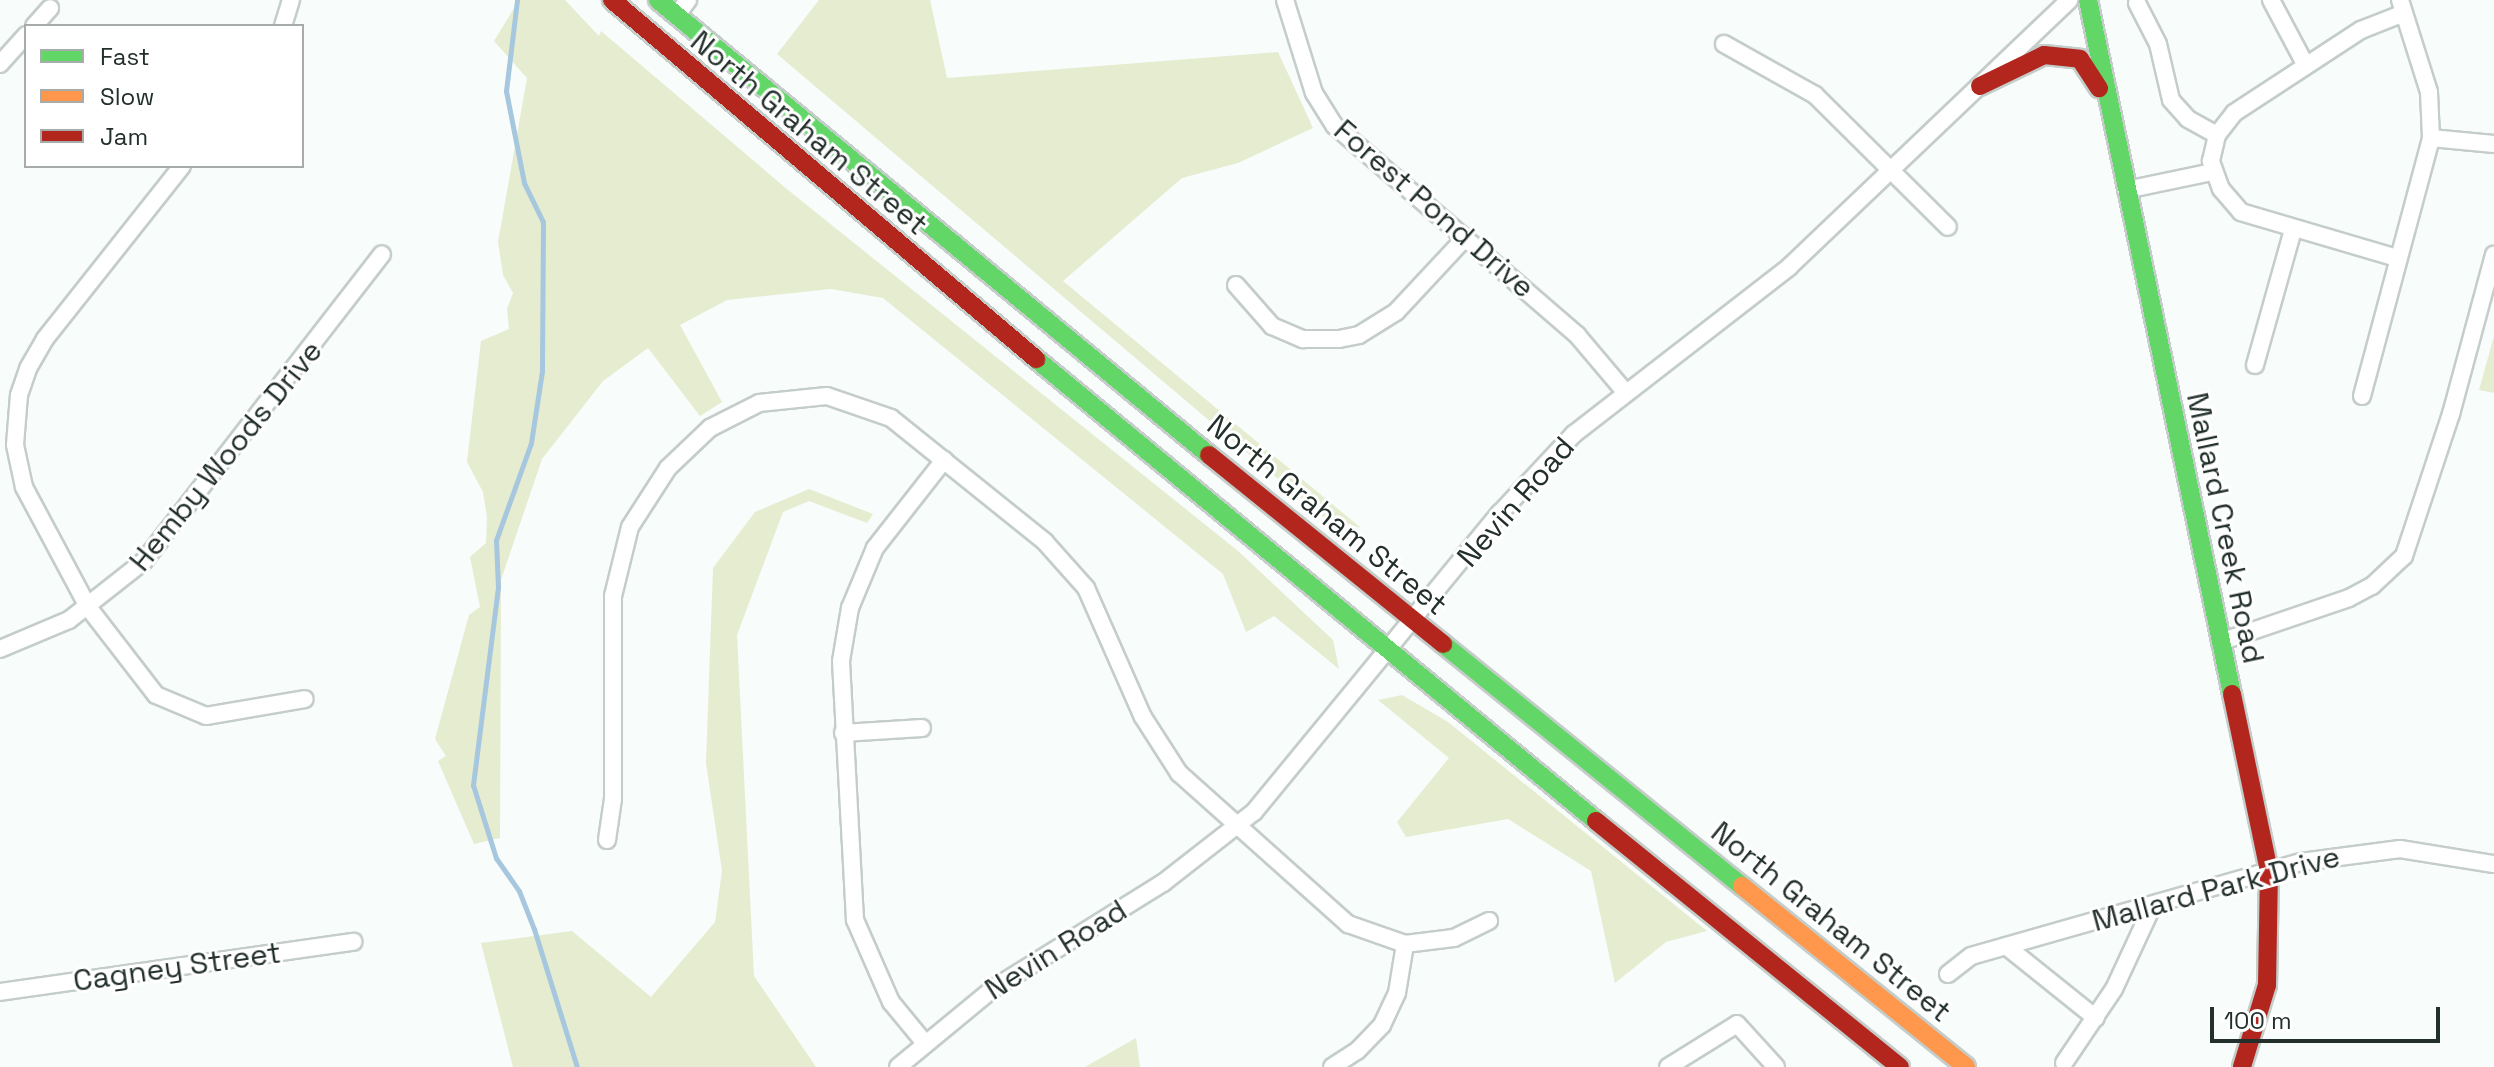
<!DOCTYPE html>
<html>
<head>
<meta charset="utf-8">
<style>
	body { margin:0 }
	#map { position:relative; width:2494px; height:1067px; overflow:hidden; background:#f8fcfb; font-family:"Space Grotesk",sans-serif }
	div>[style] { position:absolute }
	.green>* { inset:0; background:#e6ecd0 }
	.stream>* { height:5px; margin:-2.5px; padding:0 2.5px; transform-origin:2.5px; border-radius:2.5px; background:#a6c7de }
	.roads { filter:drop-shadow(2px 0 #c4cdca) drop-shadow(-2px 0 #c4cdca) drop-shadow(0 2px #c4cdca) drop-shadow(0 -2px #c4cdca) }
	.street>* { height:16px; margin:-8px; padding:0 8px; transform-origin:8px; border-radius:8px; background:#fefffe }
	.fast>* { height:18px; margin:-9px; padding:0 9px; transform-origin:9px; border-radius:9px; background:#63d668 }
	.slow>* { height:18px; margin:-9px; padding:0 9px; transform-origin:9px; border-radius:9px; background:#ff974d }
	.jam>* { height:18px; margin:-9px; padding:0 9px; transform-origin:9px; border-radius:9px; background:#b3261e }
	span { translate:-50% -50%; white-space:nowrap; text-align:center; line-height:1.15; -webkit-text-stroke:6px #fff; paint-order:stroke }
	.street-label { font-size:30px; color:#222f2b }
	.legend { position:absolute; left:24px; top:24px; width:280px; height:144px; box-sizing:border-box; background:#fff; border:2px solid #a7acaa; margin:0; padding:10px 14px; list-style:none; font-size:24px; color:#222f2b }
	.legend li { display:flex; align-items:center; gap:16px; height:40px }
	.legend b { width:40px; border:2px solid #a7acaa }
	.scale { position:absolute; left:2210px; top:1007px; width:230px; height:36px; box-sizing:border-box; border:4px solid #222f2b; border-top:0; padding-left:10px; font-size:24px; line-height:28px; white-space:nowrap; color:#222f2b; -webkit-text-stroke:6px #fff; paint-order:stroke }
</style>
</head>
<body>
<div id="map">
	<div class="green">
		<i style="clip-path:polygon(519px 0,565px 0,599px 36px,601px 31px,788px 190px,1238px 551px,1333px 640px,1339px 669px,1274px 616px,1246px 632px,1223px 574px,883px 298px,831px 289px,727px 300px,680px 325px,722px 402px,700px 416px,648px 348px,603px 381px,542px 459px,501px 580px,500px 838px,474px 844px,438px 761px,446px 756px,435px 739px,469px 615px,480px 607px,470px 557px,486px 543px,487px 517px,483px 492px,467px 462px,481px 341px,509px 329px,507px 309px,513px 293px,503px 275px,498px 242px,527px 78px,494px 41px)"></i>
		<i style="clip-path:polygon(819px 0,930px 0,947px 78px,1278px 52px,1313px 128px,1238px 163px,1182px 178px,1063px 281px,1361px 528px,1323px 517px,777px 54px)"></i>
		<i style="clip-path:polygon(2494px 336px,2494px 393px,2479px 390px)"></i>
		<i style="clip-path:polygon(809px 489px,873px 514px,867px 523px,809px 501px,783px 512px,737px 635px,754px 976px,816px 1067px,513px 1067px,481px 943px,572px 931px,651px 997px,715px 922px,722px 871px,706px 763px,713px 568px,755px 512px)"></i>
		<i style="clip-path:polygon(1402px 695px,1448px 722px,1707px 931px,1666px 942px,1615px 983px,1591px 871px,1508px 819px,1406px 837px,1397px 822px,1449px 758px,1378px 700px)"></i>
		<i style="clip-path:polygon(1136px 1038px,1140px 1067px,1085px 1067px)"></i>
	</div>
	<div class="stream">
		<i style="left:517px;top:0;width:92px;rotate:96.9deg"></i>
		<i style="left:506px;top:91px;width:94px;rotate:78.9deg"></i>
		<i style="left:524px;top:183px;width:43px;rotate:64deg"></i>
		<i style="left:543px;top:222px;width:149px;rotate:90.4deg"></i>
		<i style="left:542px;top:371px;width:73px;rotate:98.7deg"></i>
		<i style="left:531px;top:443px;width:103px;rotate:109.8deg"></i>
		<i style="left:496px;top:540px;width:47px;rotate:87.6deg"></i>
		<i style="left:498px;top:587px;width:200px;rotate:97.2deg"></i>
		<i style="left:473px;top:785px;width:77px;rotate:72.5deg"></i>
		<i style="left:496px;top:858px;width:40px;rotate:55.1deg"></i>
		<i style="left:519px;top:891px;width:41px;rotate:68.5deg"></i>
		<i style="left:534px;top:929px;width:145px;rotate:72.7deg"></i>
	</div>
	<div class="roads">
		<div class="street">
			<i style="left:1285px;top:0;width:97px;rotate:72.7deg"></i>
			<i style="left:1314px;top:93px;width:39px;rotate:58deg"></i>
			<i style="left:1335px;top:126px;width:320px;rotate:40.8deg"></i>
			<i style="left:1577px;top:335px;width:76px;rotate:49.8deg"></i>
			<i style="left:2271px;top:0;width:72px;rotate:62deg"></i>
			<i style="left:2137px;top:3px;width:46px;rotate:62.9deg"></i>
			<i style="left:2158px;top:44px;width:57px;rotate:76.9deg"></i>
			<i style="left:2171px;top:100px;width:25px;rotate:48deg"></i>
			<i style="left:2188px;top:119px;width:33px;rotate:29deg"></i>
			<i style="left:676px;top:16px;width:20px;rotate:-53deg"></i>
			<i style="left:34px;top:26px;width:24px;rotate:-48deg"></i>
			<i style="left:283px;top:26px;width:27px;rotate:-73deg"></i>
			<i style="left:1724px;top:44px;width:104px;rotate:29.3deg"></i>
			<i style="left:1815px;top:95px;width:187px;rotate:44.8deg"></i>
			<i style="left:0;top:64px;width:39px;rotate:-48deg"></i>
			<i style="left:2431px;top:138px;width:63px;rotate:5.4deg"></i>
			<i style="left:182px;top:166px;width:221px;rotate:128.4deg"></i>
			<i style="left:45px;top:339px;width:34px;rotate:120deg"></i>
			<i style="left:28px;top:369px;width:28px;rotate:109deg"></i>
			<i style="left:19px;top:395px;width:50px;rotate:94.6deg"></i>
			<i style="left:15px;top:445px;width:43px;rotate:77.9deg"></i>
			<i style="left:24px;top:487px;width:136px;rotate:61.9deg"></i>
			<i style="left:88px;top:607px;width:111px;rotate:52.3deg"></i>
			<i style="left:156px;top:695px;width:54px;rotate:22.8deg"></i>
			<i style="left:206px;top:716px;width:100px;rotate:-9.7deg"></i>
			<i style="left:2126px;top:190px;width:88px;rotate:-11.8deg"></i>
			<i style="left:2397px;top:258px;width:163px;rotate:-163.6deg"></i>
			<i style="left:2241px;top:212px;width:30px;rotate:-131deg"></i>
			<i style="left:2221px;top:189px;width:30px;rotate:-110deg"></i>
			<i style="left:2211px;top:161px;width:27px;rotate:-77deg"></i>
			<i style="left:2217px;top:135px;width:28px;rotate:-52deg"></i>
			<i style="left:2234px;top:113px;width:152px;rotate:-33.2deg"></i>
			<i style="left:2361px;top:30px;width:46px;rotate:-21.6deg"></i>
			<i style="left:1236px;top:285px;width:55px;rotate:48.7deg"></i>
			<i style="left:1272px;top:326px;width:34px;rotate:23deg"></i>
			<i style="left:1303px;top:339px;width:36px"></i>
			<i style="left:1339px;top:339px;width:20px;rotate:-11deg"></i>
			<i style="left:1359px;top:335px;width:44px;rotate:-31.9deg"></i>
			<i style="left:1396px;top:312px;width:100px;rotate:-47deg"></i>
			<i style="left:2255px;top:365px;width:140px;rotate:-74.3deg"></i>
			<i style="left:2362px;top:396px;width:267px;rotate:-75deg"></i>
			<i style="left:2431px;top:138px;width:46px;rotate:-92.5deg"></i>
			<i style="left:2429px;top:92px;width:96px;rotate:-107.5deg"></i>
			<i style="left:2220px;top:642px;width:136px;rotate:-18.8deg"></i>
			<i style="left:2349px;top:598px;width:26px;rotate:-28deg"></i>
			<i style="left:2372px;top:586px;width:44px;rotate:-43.2deg"></i>
			<i style="left:2404px;top:556px;width:150px;rotate:-71.7deg"></i>
			<i style="left:2451px;top:414px;width:165px;rotate:-74.9deg"></i>
			<i style="left:0;top:649px;width:75px;rotate:-22.8deg"></i>
			<i style="left:69px;top:620px;width:95px;rotate:-38.2deg"></i>
			<i style="left:144px;top:561px;width:388px;rotate:-52.2deg"></i>
			<i style="left:843px;top:733px;width:79px;rotate:-3.6deg"></i>
			<i style="left:607px;top:840px;width:41px;rotate:-81.7deg"></i>
			<i style="left:613px;top:799px;width:203px;rotate:-90deg"></i>
			<i style="left:613px;top:596px;width:71px;rotate:-76.2deg"></i>
			<i style="left:630px;top:527px;width:70px;rotate:-57.2deg"></i>
			<i style="left:668px;top:468px;width:58px;rotate:-43.6deg"></i>
			<i style="left:710px;top:428px;width:55px;rotate:-27deg"></i>
			<i style="left:759px;top:403px;width:68px;rotate:-5.9deg"></i>
			<i style="left:827px;top:396px;width:68px;rotate:19deg"></i>
			<i style="left:891px;top:418px;width:198px;rotate:38.8deg"></i>
			<i style="left:1045px;top:542px;width:62px;rotate:48.3deg"></i>
			<i style="left:1086px;top:588px;width:141px;rotate:66.2deg"></i>
			<i style="left:1143px;top:717px;width:67px;rotate:57.3deg"></i>
			<i style="left:1179px;top:773px;width:227px;rotate:41.8deg"></i>
			<i style="left:1348px;top:924px;width:60px;rotate:19.3deg"></i>
			<i style="left:1405px;top:944px;width:49px;rotate:-7deg"></i>
			<i style="left:1454px;top:938px;width:39px;rotate:-26deg"></i>
			<i style="left:2006px;top:946px;width:115px;rotate:38.7deg"></i>
			<i style="left:1948px;top:974px;width:29px;rotate:-38deg"></i>
			<i style="left:1971px;top:956px;width:343px;rotate:-15.9deg"></i>
			<i style="left:2301px;top:862px;width:100px;rotate:-7.5deg"></i>
			<i style="left:2400px;top:849px;width:95px;rotate:9.1deg"></i>
			<i style="left:0;top:992px;width:357px;rotate:-8.1deg"></i>
			<i style="left:924px;top:1042px;width:52px;rotate:-129.5deg"></i>
			<i style="left:891px;top:1002px;width:90px;rotate:-113.7deg"></i>
			<i style="left:855px;top:920px;width:259px;rotate:-93.1deg"></i>
			<i style="left:841px;top:661px;width:54px;rotate:-80.4deg"></i>
			<i style="left:850px;top:608px;width:65px;rotate:-67.4deg"></i>
			<i style="left:875px;top:548px;width:112px;rotate:-51.9deg"></i>
			<i style="left:2064px;top:1063px;width:89px;rotate:-56deg"></i>
			<i style="left:2114px;top:989px;width:93px;rotate:-65.1deg"></i>
			<i style="left:898px;top:1067px;width:124px;rotate:-39.5deg"></i>
			<i style="left:994px;top:988px;width:199px;rotate:-31.9deg"></i>
			<i style="left:1163px;top:883px;width:115px;rotate:-38deg"></i>
			<i style="left:1254px;top:812px;width:387px;rotate:-50.6deg"></i>
			<i style="left:1500px;top:513px;width:108px;rotate:-46.9deg"></i>
			<i style="left:1574px;top:434px;width:272px;rotate:-37.8deg"></i>
			<i style="left:1789px;top:267px;width:387px;rotate:-43.6deg"></i>
			<i style="left:1332px;top:1067px;width:30px;rotate:-33deg"></i>
			<i style="left:1357px;top:1051px;width:36px;rotate:-46deg"></i>
			<i style="left:1382px;top:1025px;width:35px;rotate:-65deg"></i>
			<i style="left:1397px;top:993px;width:50px;rotate:-80.7deg"></i>
			<i style="left:1668px;top:1067px;width:81px;rotate:-31.9deg"></i>
			<i style="left:1737px;top:1024px;width:58px;rotate:47.8deg"></i>
		</div>
		<div class="fast">
			<i style="left:658px;top:0;width:715px;rotate:39.55deg"></i>
			<i style="left:2088px;top:0;width:709px;rotate:78.28deg"></i>
			<i style="left:1036px;top:359px;width:726px;rotate:39.52deg"></i>
			<i style="left:1443px;top:644px;width:385px;rotate:39deg"></i>
		</div>
		<div class="slow">
			<i style="left:1742px;top:886px;width:288px;rotate:38.9deg"></i>
		</div>
		<div class="jam">
			<i style="left:612px;top:0;width:556px;rotate:40.25deg"></i>
			<i style="left:1980px;top:86px;width:71px;rotate:-25.8deg"></i>
			<i style="left:2044px;top:55px;width:36px;rotate:6deg"></i>
			<i style="left:2080px;top:59px;width:35px;rotate:57deg"></i>
			<i style="left:1209px;top:455px;width:301px;rotate:38.9deg"></i>
			<i style="left:2232px;top:694px;width:181px;rotate:78.2deg"></i>
			<i style="left:2269px;top:871px;width:114px;rotate:91deg"></i>
			<i style="left:2267px;top:985px;width:86px;rotate:107deg"></i>
			<i style="left:1596px;top:821px;width:391px;rotate:39deg"></i>
		</div>
	</div>
	<div class="street-label">
		<span style="left:809px;top:133px;rotate:40deg">North Graham Street</span>
		<span style="left:1434px;top:209px;rotate:41deg">Forest Pond Drive</span>
		<span style="left:226px;top:456px;rotate:-51deg">Hemby Woods Drive</span>
		<span style="left:1516px;top:502px;rotate:-49deg">Nevin Road</span>
		<span style="left:1327px;top:515px;rotate:39deg">North Graham Street</span>
		<span style="left:2225px;top:528px;rotate:78deg">Mallard Creek Road</span>
		<span style="left:2216px;top:889px;rotate:-15deg">Mallard Park Drive</span>
		<span style="left:1831px;top:922px;rotate:39deg">North Graham Street</span>
		<span style="left:1056px;top:950px;rotate:-32deg">Nevin Road</span>
		<span style="left:177px;top:967px;rotate:-8deg">Cagney Street</span>
	</div>
	<ul class="legend">
	<li><b style="height:10px;background:#63d668"></b>Fast</li>
	<li><b style="height:10px;background:#ff974d"></b>Slow</li>
	<li><b style="height:10px;background:#b3261e"></b>Jam</li>
	</ul>
	<div class="scale">100 m</div>
</div>
</body>
</html>
